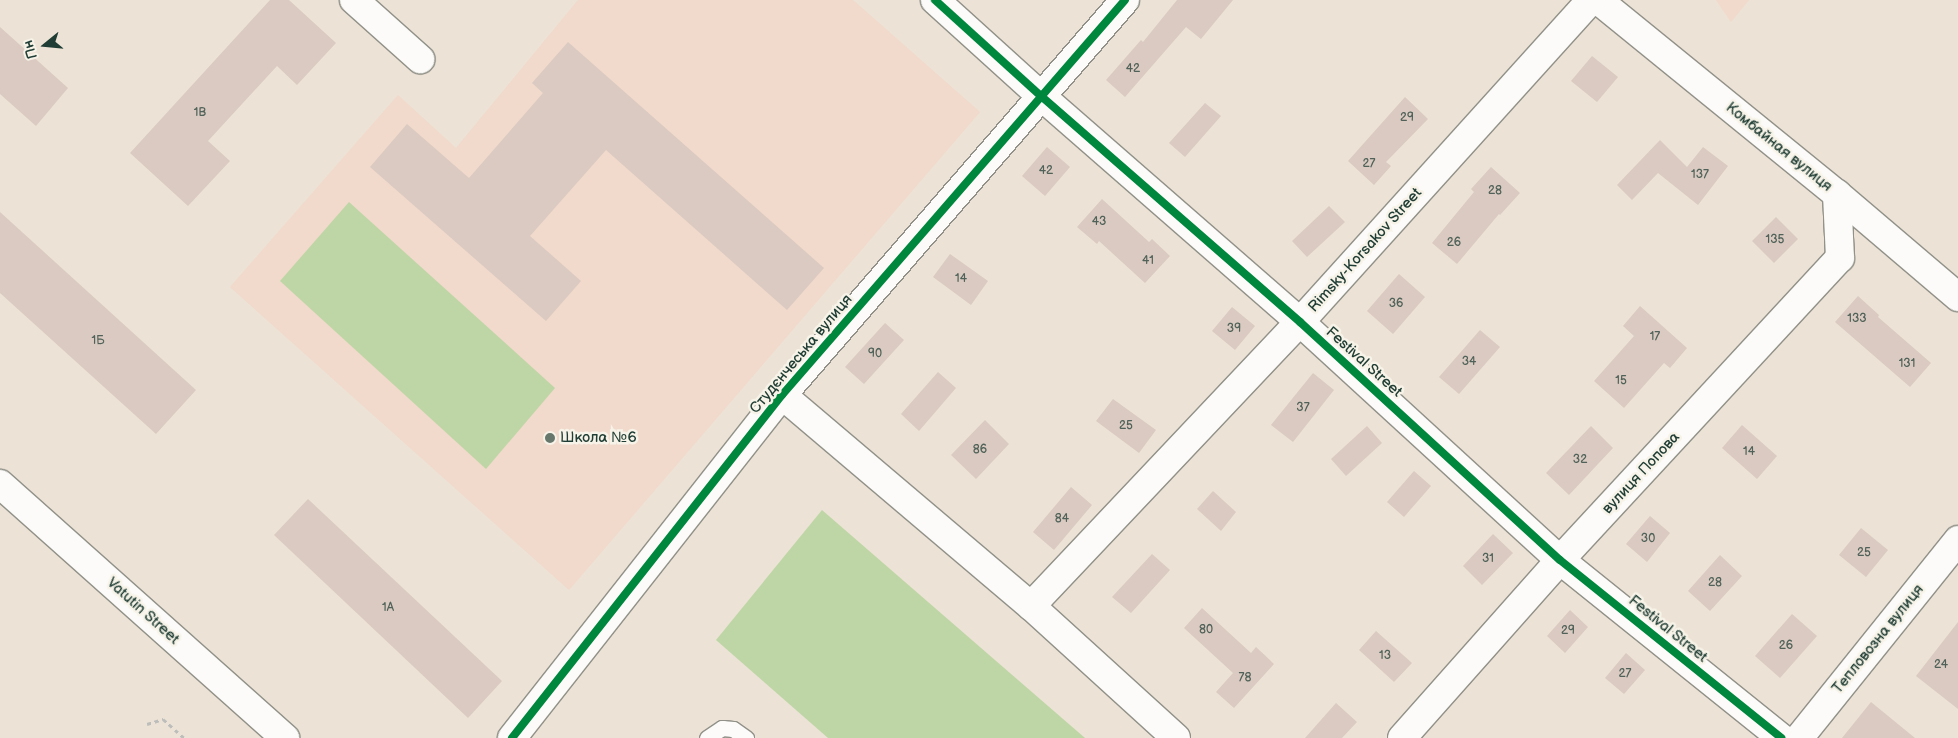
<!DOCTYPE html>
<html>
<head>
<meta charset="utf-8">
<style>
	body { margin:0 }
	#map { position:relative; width:1958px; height:738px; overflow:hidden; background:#ece2d5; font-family:"Balsamiq Sans",sans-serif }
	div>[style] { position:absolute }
	.built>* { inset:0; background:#f1d9cb }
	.green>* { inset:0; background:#bed6a6 }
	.building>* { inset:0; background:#dacac1 }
	.path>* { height:3px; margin-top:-1.5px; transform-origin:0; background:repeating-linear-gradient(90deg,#bdbebc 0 4px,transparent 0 8px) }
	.roads { filter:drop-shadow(1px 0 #919189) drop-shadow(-1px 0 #919189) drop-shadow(0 1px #919189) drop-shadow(0 -1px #919189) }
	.service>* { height:15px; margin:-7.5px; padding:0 7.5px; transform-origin:7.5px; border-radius:7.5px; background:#fcfbf9 }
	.minor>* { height:28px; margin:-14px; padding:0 14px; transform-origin:14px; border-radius:14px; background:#fcfbf9 }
	.tertiary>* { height:28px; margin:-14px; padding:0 14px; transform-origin:14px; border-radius:14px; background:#fcfbf9 }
	.cycleway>* { height:8px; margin:-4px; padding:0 4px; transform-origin:4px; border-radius:4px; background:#00873e }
	.dots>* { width:14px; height:14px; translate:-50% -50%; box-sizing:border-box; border:2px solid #f7f3e8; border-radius:50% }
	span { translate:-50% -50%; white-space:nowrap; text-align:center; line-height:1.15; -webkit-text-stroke:5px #f7f3e8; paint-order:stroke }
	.number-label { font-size:12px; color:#4f6158 }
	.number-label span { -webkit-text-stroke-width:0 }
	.street-label { font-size:15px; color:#1f3d34 }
	.poi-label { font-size:15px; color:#1f3d34 }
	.left { translate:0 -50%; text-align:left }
	.north { position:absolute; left:20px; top:20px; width:50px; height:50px; -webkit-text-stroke:4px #f7f3e8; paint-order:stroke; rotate:253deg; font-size:14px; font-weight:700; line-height:20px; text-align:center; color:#1f3d34 }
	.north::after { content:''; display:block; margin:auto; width:18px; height:22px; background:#1f3d34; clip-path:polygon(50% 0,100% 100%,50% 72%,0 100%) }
</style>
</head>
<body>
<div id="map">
	<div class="built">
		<i style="clip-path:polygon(578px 0,853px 0,980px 112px,569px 590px,230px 287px,398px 95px,456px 148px)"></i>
		<i style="clip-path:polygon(1716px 0,1749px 0,1731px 22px)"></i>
	</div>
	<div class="green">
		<i style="clip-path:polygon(349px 202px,555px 388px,486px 469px,280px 281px)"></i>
		<i style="clip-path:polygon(822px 510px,1085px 738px,828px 738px,716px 640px)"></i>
	</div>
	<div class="building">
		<i style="clip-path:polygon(270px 0,289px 0,336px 43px,297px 85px,277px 66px,208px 141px,230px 161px,188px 206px,130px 153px)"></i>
		<i style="clip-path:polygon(1177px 0,1233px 0,1201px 39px,1186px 27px,1125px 97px,1106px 80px,1141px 40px,1143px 42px)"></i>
		<i style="clip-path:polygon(0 27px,68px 88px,36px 126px,0 94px)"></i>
		<i style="clip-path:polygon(568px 42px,824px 268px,787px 310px,606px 150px,530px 236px,581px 281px,546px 321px,370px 167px,407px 124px,469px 178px,543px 93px,532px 83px)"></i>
		<i style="clip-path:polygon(1592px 56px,1618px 77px,1597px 102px,1571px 81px)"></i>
		<i style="clip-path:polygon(1405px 97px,1428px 119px,1386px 162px,1391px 166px,1374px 185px,1348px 161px)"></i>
		<i style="clip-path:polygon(1205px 103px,1221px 116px,1185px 157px,1169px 143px)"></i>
		<i style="clip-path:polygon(1660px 140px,1687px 167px,1703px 147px,1728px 166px,1698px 205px,1658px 173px,1632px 200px,1617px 185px)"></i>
		<i style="clip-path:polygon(1047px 147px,1070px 167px,1045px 196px,1022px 176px)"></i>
		<i style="clip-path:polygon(1491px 167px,1520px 193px,1500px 215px,1499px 214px,1457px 264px,1432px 243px,1474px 192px,1471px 189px)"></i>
		<i style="clip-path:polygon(1102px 199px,1149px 242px,1152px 239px,1170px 256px,1145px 283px,1099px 241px,1097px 244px,1077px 227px)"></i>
		<i style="clip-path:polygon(1329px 206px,1345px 222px,1307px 257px,1292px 241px)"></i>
		<i style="clip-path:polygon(0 212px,196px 390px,156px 434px,0 293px)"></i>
		<i style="clip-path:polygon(1776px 217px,1798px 239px,1774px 263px,1752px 241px)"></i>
		<i style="clip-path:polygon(950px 254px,988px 281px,971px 305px,933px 277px)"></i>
		<i style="clip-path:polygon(1399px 274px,1425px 297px,1393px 334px,1367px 311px)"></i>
		<i style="clip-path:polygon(1858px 296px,1879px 315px,1878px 317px,1931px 363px,1910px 387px,1835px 322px)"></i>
		<i style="clip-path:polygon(1640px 306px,1687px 348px,1670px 368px,1664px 363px,1624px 408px,1594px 381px,1634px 336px,1623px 326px)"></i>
		<i style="clip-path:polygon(1232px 307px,1255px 326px,1235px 350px,1212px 331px)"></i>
		<i style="clip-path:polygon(885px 323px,904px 340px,864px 384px,845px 367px)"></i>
		<i style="clip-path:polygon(1480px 330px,1500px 347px,1459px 394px,1439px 377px)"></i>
		<i style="clip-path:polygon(938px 372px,956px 388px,919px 431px,901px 414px)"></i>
		<i style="clip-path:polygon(1313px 373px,1334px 390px,1293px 442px,1271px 425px)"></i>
		<i style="clip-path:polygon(1113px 399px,1156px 430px,1139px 453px,1096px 421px)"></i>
		<i style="clip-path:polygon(985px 420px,1009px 444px,976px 479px,951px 455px)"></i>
		<i style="clip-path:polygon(1742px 425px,1777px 456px,1757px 479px,1722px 448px)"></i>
		<i style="clip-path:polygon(1367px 426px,1382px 443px,1346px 476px,1331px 459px)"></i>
		<i style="clip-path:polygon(1591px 426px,1613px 448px,1569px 495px,1546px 473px)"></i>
		<i style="clip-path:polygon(1414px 471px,1431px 486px,1404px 517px,1387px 502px)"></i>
		<i style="clip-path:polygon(1071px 487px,1092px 505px,1054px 550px,1033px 532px)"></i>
		<i style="clip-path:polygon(1213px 491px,1236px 512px,1221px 531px,1197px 509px)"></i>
		<i style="clip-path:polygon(308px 499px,502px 681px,468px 718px,274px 535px)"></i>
		<i style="clip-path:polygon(1650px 516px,1670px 533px,1647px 562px,1626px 544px)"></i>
		<i style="clip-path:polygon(1861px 528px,1888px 550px,1866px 577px,1839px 555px)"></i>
		<i style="clip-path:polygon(1493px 534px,1513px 553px,1482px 585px,1463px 566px)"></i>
		<i style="clip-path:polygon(1152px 554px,1170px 570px,1131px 613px,1112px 597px)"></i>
		<i style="clip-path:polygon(1720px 555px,1742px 576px,1710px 611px,1688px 591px)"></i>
		<i style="clip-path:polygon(1202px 608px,1251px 653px,1256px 647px,1274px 664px,1234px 708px,1216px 692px,1233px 673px,1184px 628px)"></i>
		<i style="clip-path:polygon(1570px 610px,1588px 627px,1565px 653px,1547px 636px)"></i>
		<i style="clip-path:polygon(1792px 614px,1817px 636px,1780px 678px,1755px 656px)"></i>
		<i style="clip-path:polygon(1958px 622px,1958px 709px,1916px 676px)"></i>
		<i style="clip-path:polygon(1376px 631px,1412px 663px,1394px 682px,1359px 650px)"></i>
		<i style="clip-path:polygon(1626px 653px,1645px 670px,1624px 694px,1605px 678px)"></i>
		<i style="clip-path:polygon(1871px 702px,1915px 738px,1842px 738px)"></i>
		<i style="clip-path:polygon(1336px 703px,1357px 722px,1342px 738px,1305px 738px)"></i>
	</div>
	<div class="path">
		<i style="left:147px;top:724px;width:17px;rotate:-17deg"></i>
		<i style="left:163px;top:719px;width:28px;rotate:42deg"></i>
	</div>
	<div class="roads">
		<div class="service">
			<i style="left:707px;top:738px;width:18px;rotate:-34deg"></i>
			<i style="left:722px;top:728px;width:11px;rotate:5deg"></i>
			<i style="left:733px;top:729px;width:16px;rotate:35deg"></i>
		</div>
		<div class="minor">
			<i style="left:354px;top:0;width:89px;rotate:41.8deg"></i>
			<i style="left:935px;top:0;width:143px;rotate:42.2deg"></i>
			<i style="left:1041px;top:96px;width:344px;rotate:41.1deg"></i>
			<i style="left:1300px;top:322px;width:352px;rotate:42.5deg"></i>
			<i style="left:1560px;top:560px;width:284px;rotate:38.8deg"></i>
			<i style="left:1598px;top:0;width:308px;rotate:39.1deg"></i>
			<i style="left:1837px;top:194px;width:159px;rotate:40.4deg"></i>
			<i style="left:782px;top:395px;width:326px;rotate:40.3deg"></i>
			<i style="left:1031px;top:606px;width:196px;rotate:42.3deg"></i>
			<i style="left:1031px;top:606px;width:391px;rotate:-46.6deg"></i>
			<i style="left:1300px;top:322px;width:434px;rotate:-47.9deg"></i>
			<i style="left:512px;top:738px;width:437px;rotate:-51.8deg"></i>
			<i style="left:782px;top:395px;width:523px;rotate:-49.03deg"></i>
			<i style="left:1402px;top:738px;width:238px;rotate:-48.4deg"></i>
			<i style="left:1560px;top:560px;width:412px;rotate:-47.2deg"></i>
			<i style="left:1840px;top:258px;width:64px;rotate:-92.7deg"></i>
			<i style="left:1799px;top:738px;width:254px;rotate:-51.2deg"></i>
		</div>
		<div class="tertiary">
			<i style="left:0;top:484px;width:382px;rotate:41.7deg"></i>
		</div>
	</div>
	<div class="cycleway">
		<i style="left:935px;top:0;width:143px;rotate:42.2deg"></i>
		<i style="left:1041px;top:96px;width:344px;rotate:41.1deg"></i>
		<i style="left:1300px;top:322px;width:352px;rotate:42.5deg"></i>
		<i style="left:1560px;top:560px;width:284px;rotate:38.8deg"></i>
		<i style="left:512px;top:738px;width:437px;rotate:-51.8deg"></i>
		<i style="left:782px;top:395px;width:523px;rotate:-49.03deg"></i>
	</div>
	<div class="dots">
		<i style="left:550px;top:438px;background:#67776c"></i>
	</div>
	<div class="number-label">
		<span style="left:1133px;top:69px">42</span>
		<span style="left:200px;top:113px">1В</span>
		<span style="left:1407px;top:118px">29</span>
		<span style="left:1369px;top:164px">27</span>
		<span style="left:1046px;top:171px">42</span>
		<span style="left:1700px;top:175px">137</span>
		<span style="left:1495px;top:191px">28</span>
		<span style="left:1099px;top:222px">43</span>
		<span style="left:1775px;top:240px">135</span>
		<span style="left:1454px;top:243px">26</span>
		<span style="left:1148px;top:261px">41</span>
		<span style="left:961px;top:279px">14</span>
		<span style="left:1396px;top:304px">36</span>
		<span style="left:1857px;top:319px">133</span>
		<span style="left:1234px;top:329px">39</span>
		<span style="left:1655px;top:337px">17</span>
		<span style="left:98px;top:341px">1Б</span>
		<span style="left:875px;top:354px">90</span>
		<span style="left:1469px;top:362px">34</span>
		<span style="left:1907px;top:364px">131</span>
		<span style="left:1621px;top:381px">15</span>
		<span style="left:1303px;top:408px">37</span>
		<span style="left:1126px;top:426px">25</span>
		<span style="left:980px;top:450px">86</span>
		<span style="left:1749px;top:452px">14</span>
		<span style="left:1580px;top:460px">32</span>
		<span style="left:1062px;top:519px">84</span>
		<span style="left:1648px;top:539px">30</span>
		<span style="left:1864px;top:553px">25</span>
		<span style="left:1488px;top:559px">31</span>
		<span style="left:1715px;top:583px">28</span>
		<span style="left:388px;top:608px">1А</span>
		<span style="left:1206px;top:630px">80</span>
		<span style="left:1568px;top:631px">29</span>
		<span style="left:1786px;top:646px">26</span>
		<span style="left:1385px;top:656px">13</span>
		<span style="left:1941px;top:665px">24</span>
		<span style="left:1625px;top:674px">27</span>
		<span style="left:1245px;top:678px">78</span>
	</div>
	<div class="street-label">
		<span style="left:1779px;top:147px;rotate:39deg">Комбайная вулиця</span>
		<span style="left:1365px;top:250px;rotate:-48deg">Rimsky-Korsakov Street</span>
		<span style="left:801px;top:354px;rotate:-50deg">Студєнчеська вулиця</span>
		<span style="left:1364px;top:362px;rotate:42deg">Festival Street</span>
		<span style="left:1641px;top:473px;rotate:-47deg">вулиця Попова</span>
		<span style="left:143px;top:611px;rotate:42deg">Vatutin Street</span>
		<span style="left:1668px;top:629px;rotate:39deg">Festival Street</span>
		<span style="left:1878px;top:639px;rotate:-51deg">Тепловозна вулиця</span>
	</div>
	<div class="poi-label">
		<span class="left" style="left:560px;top:438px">Школа №6</span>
	</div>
	<div class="north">Пн</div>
</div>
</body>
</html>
